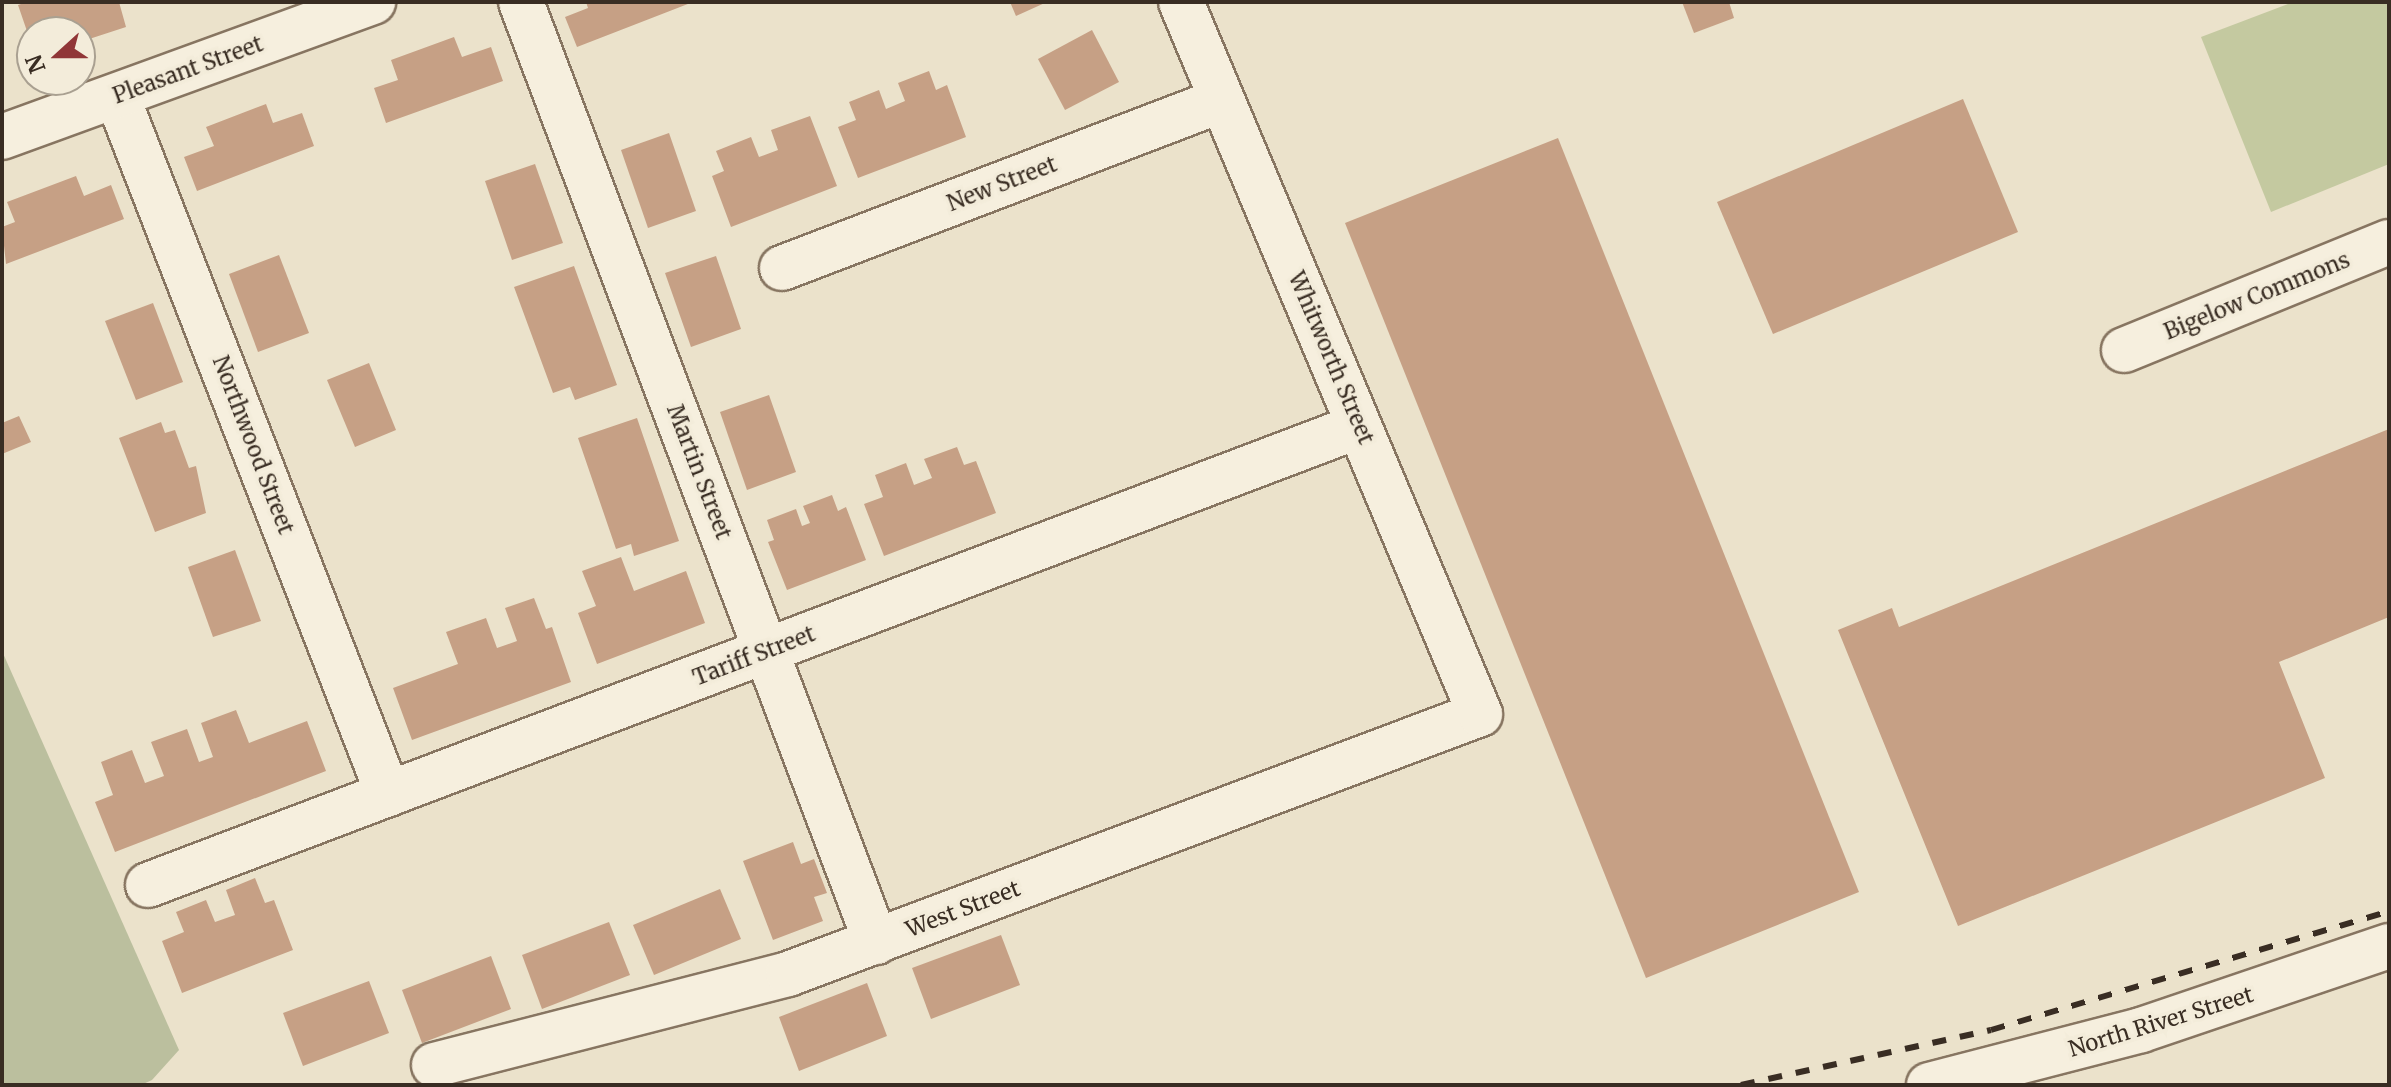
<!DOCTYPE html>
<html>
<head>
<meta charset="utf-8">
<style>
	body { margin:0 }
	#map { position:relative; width:2391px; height:1087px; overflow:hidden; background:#ebe2cb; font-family:Merriweather,serif }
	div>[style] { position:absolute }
	.green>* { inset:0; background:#c4c9a0 }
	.cemetery>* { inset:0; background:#bbbf9e }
	.building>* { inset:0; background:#c6a085 }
	.roads { filter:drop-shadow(2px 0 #877561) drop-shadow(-2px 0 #877561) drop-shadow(0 2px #877561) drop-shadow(0 -2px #877561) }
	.minor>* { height:44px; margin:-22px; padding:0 22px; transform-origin:22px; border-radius:22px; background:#f6efde }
	.rail>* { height:6px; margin-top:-3px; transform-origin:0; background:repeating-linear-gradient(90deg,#392d23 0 14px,transparent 0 28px) }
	span { translate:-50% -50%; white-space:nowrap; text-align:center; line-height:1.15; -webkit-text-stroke:7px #f3ecda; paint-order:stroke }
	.street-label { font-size:22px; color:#392d23 }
	.frame { position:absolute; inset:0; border:4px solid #392d23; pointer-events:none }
	.north { position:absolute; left:16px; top:16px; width:80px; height:80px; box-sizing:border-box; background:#f3ecda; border:2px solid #a9a091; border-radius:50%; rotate:249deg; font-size:22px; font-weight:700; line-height:32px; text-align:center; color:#392d23 }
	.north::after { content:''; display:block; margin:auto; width:28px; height:36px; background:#903637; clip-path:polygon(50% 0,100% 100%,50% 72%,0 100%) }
</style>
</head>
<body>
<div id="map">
	<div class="green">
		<i style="clip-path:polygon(2293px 2px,2389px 2px,2389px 164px,2271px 212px,2201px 37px)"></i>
	</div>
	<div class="cemetery">
		<i style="clip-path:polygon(2px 651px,179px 1050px,152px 1080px,141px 1085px,2px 1085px)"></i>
	</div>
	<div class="building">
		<i style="clip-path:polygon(27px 2px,119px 2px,126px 27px,80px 42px,80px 32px,53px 29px,29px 37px,18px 5px)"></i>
		<i style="clip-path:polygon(586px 2px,693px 2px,577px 47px,565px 17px,588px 8px)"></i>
		<i style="clip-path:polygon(1010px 2px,1047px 2px,1016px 16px)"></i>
		<i style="clip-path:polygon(1682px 2px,1729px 2px,1734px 18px,1694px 33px)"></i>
		<i style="clip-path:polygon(1092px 30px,1119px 82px,1065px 110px,1038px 59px)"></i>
		<i style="clip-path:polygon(454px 37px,462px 57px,491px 47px,503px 81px,386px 123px,374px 88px,398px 80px,391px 60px)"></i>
		<i style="clip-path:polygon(929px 71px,936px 90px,947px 85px,966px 137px,858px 178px,838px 127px,856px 120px,849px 102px,879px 90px,886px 109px,905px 101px,898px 83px)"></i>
		<i style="clip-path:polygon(1963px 99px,2018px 232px,1773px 334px,1717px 202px)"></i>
		<i style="clip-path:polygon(266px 104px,273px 123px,302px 113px,314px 146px,197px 191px,184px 157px,214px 146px,206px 127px)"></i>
		<i style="clip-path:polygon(810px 116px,837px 186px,731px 227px,712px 176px,724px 171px,716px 151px,751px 137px,759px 157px,778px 150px,771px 130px)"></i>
		<i style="clip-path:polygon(669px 133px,696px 211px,648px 228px,621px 150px)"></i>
		<i style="clip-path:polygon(1558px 138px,1859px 892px,1646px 978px,1345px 223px)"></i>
		<i style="clip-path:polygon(535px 164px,563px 243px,512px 260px,485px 181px)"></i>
		<i style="clip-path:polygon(76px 176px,84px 196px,111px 185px,124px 219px,6px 264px,2px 227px,15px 222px,7px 202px)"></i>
		<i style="clip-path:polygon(279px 255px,309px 333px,258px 352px,229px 274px)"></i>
		<i style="clip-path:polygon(716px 256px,741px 329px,691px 347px,665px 273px)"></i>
		<i style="clip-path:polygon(574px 266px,617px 385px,575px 400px,570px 387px,553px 393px,514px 287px)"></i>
		<i style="clip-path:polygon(153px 303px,183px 382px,136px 400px,105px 321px)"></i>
		<i style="clip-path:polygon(369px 363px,396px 430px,355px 447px,327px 380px)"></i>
		<i style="clip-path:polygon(769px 395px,796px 472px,747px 490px,720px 412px)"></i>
		<i style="clip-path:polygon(19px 416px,31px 442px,2px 454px,2px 423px)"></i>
		<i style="clip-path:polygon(637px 418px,679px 541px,634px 556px,631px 544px,616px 549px,578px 438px)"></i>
		<i style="clip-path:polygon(161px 422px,165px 433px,175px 430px,189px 468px,196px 466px,206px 513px,155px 532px,119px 438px)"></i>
		<i style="clip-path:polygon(2389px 429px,2389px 617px,2279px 662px,2325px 778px,1958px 926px,1838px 630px,1892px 608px,1899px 627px)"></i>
		<i style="clip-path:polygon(957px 447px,964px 465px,976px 461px,996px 513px,884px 556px,864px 504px,883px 497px,875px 475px,906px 463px,914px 485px,932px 478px,924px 459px)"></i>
		<i style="clip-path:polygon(832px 495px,838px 511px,846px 507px,866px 560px,787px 590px,768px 542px,774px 540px,767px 520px,796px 509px,802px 526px,810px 523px,803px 506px)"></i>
		<i style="clip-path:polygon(235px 550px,261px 621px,213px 637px,188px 567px)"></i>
		<i style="clip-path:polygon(621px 557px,634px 591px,686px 571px,705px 623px,597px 664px,578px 613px,596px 606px,582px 571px)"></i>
		<i style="clip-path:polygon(534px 598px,546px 629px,552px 627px,571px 682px,412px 740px,393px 688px,458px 664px,446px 632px,486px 618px,497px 648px,517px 641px,505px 608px)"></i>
		<i style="clip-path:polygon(236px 710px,249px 743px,307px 721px,326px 771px,115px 852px,95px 802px,113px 795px,101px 762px,132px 750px,145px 783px,164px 776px,151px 742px,187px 729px,199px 762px,213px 757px,201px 723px)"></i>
		<i style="clip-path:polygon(793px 842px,801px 864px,814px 859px,827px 893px,814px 897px,823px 921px,773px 940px,743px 861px)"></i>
		<i style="clip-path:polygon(255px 878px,265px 903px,274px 900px,293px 950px,182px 993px,162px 941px,184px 932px,176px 912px,206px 900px,215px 922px,235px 915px,226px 890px)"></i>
		<i style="clip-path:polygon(720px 889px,741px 939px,654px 975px,633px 925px)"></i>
		<i style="clip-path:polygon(609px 922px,630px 975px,542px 1009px,522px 955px)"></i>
		<i style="clip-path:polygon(1001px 935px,1020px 985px,931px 1019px,912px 968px)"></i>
		<i style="clip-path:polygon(491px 956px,511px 1009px,422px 1043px,402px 990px)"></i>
		<i style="clip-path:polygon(369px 981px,389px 1033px,303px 1066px,283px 1013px)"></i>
		<i style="clip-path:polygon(867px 983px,887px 1036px,799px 1071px,779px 1017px)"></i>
	</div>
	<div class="roads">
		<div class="minor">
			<i style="left:521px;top:2px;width:1005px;rotate:69.31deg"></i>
			<i style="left:117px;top:96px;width:749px;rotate:68.78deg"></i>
			<i style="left:2px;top:137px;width:395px;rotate:-20deg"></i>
			<i style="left:782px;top:268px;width:471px;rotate:-20.9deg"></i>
			<i style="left:2124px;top:350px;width:286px;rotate:-22.2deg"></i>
			<i style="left:148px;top:885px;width:1295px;rotate:-20.76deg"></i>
			<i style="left:434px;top:1065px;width:366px;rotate:-14.4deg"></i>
			<i style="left:788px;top:974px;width:739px;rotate:-20.59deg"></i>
			<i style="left:1480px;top:714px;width:772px;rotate:-112.78deg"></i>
			<i style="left:1929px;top:1085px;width:219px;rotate:-14.5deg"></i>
			<i style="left:2141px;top:1030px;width:262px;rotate:-18.7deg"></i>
		</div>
	</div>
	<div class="rail">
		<i style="left:1741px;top:1085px;width:256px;rotate:-12.4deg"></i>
		<i style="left:1991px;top:1030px;width:415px;rotate:-16.6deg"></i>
	</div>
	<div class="street-label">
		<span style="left:188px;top:70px;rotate:-20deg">Pleasant Street</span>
		<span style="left:1002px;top:184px;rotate:-21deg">New Street</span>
		<span style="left:2257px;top:296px;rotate:-22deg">Bigelow Commons</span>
		<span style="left:1331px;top:358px;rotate:67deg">Whitworth Street</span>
		<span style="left:253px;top:445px;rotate:69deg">Northwood Street</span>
		<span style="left:699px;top:472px;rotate:69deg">Martin Street</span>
		<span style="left:754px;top:656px;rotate:-21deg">Tariff Street</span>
		<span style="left:963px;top:909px;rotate:-21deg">West Street</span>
		<span style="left:2161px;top:1022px;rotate:-17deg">North River Street</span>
	</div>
	<div class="frame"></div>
	<div class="north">N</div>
</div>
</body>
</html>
